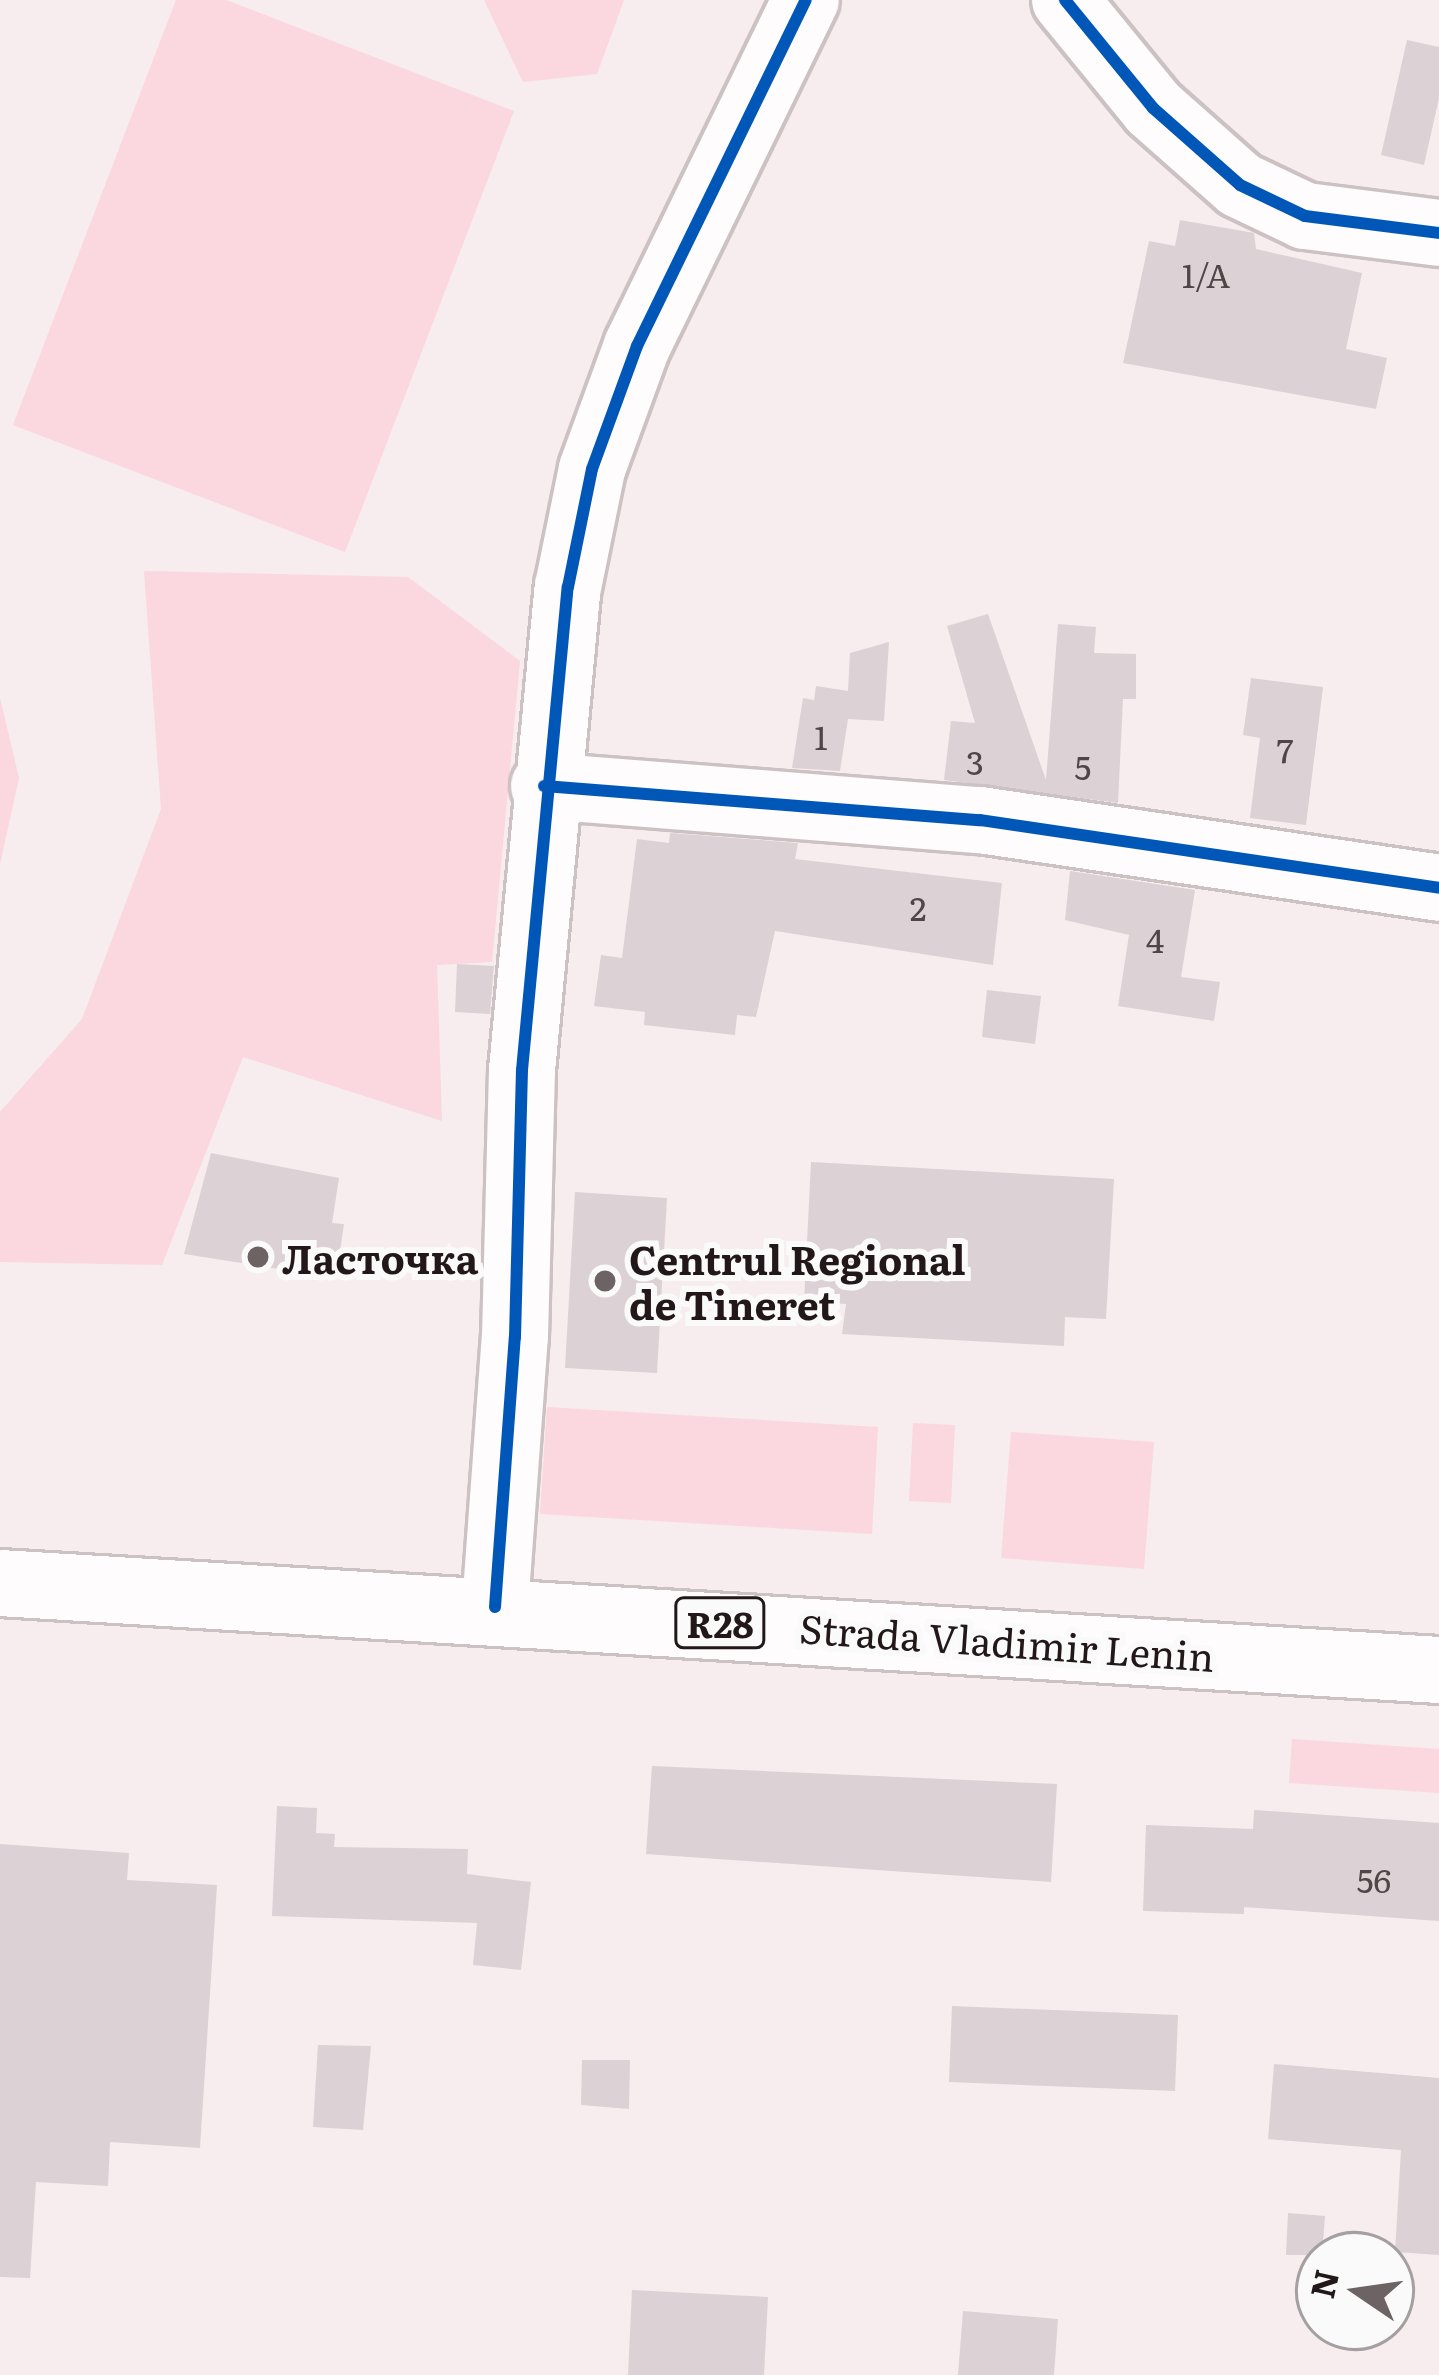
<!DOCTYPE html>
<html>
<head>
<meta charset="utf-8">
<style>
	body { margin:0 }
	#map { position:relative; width:1439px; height:2375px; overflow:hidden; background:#f7ecee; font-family:Literata,serif }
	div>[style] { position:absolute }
	.green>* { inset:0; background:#fbd7df }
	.building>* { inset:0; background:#dcd1d4 }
	.roads { filter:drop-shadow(3px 0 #ccc1c3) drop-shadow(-3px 0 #ccc1c3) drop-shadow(0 3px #ccc1c3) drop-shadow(0 -3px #ccc1c3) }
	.minor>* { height:66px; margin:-33px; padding:0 33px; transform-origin:33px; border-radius:33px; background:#fefcfc }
	.major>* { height:66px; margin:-33px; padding:0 33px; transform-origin:33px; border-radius:33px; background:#fefcfc }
	.cycleway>* { height:12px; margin:-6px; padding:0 6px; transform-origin:6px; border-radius:6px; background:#0057b8 }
	.dots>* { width:33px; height:33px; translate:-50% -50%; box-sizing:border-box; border:6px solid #fafafa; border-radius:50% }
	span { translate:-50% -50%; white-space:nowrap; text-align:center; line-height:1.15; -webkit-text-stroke:12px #fafafa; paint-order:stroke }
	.number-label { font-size:33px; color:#504648 }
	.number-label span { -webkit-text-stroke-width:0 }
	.shield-label span { padding:3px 9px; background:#fafafa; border:3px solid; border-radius:9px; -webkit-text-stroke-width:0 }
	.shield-label { font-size:36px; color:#221719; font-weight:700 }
	.poi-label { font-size:39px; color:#221719; font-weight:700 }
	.left { translate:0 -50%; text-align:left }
	.street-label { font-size:39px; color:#221719 }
	.north { position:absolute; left:1295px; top:2231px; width:120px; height:120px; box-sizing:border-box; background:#fafafa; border:3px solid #a49fa0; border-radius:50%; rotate:283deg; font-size:33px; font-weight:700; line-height:48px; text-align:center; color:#221719 }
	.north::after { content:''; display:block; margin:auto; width:42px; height:54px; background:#6d6264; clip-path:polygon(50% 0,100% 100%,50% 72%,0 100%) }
</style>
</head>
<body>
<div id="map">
	<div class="green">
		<i style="clip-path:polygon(176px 0,226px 0,514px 111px,345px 552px,13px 425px)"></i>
		<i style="clip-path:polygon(484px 0,624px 0,597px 74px,523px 82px)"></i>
		<i style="clip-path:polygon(144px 571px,408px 577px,520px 661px,492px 962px,437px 965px,442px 1121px,243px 1057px,162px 1265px,0 1262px,0 1112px,82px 1019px,161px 809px)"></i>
		<i style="clip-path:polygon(0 698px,19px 778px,0 864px)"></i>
		<i style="clip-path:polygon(547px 1407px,878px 1427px,872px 1534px,540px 1514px)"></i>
		<i style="clip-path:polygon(913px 1423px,955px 1425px,951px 1503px,909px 1501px)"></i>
		<i style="clip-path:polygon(1011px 1432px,1154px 1442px,1144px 1569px,1001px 1558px)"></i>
		<i style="clip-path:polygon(1292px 1739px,1439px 1749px,1439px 1793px,1289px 1783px)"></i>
	</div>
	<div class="building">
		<i style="clip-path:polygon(1407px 40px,1439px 47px,1439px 98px,1424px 165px,1381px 155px)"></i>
		<i style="clip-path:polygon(1180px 220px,1254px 233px,1256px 249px,1362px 273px,1346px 349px,1387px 358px,1376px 409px,1123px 363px,1149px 241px,1175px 246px)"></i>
		<i style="clip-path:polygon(988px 614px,1046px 780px,1058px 624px,1096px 627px,1094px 653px,1136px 654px,1136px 699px,1123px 699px,1118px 803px,944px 780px,951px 721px,975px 723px,947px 626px)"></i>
		<i style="clip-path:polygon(889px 642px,884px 721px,848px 719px,840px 771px,792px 768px,803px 698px,814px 700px,816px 686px,848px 691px,850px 653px)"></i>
		<i style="clip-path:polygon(1251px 678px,1323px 687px,1306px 825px,1250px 818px,1260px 738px,1243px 735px)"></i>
		<i style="clip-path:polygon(670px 833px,798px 843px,795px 859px,1002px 883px,993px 965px,775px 931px,756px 1017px,737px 1015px,735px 1035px,644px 1025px,645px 1012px,594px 1006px,601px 955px,622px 958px,637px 839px,669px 843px)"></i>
		<i style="clip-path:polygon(1070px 871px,1195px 890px,1181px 977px,1220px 982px,1214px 1021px,1118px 1006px,1129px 935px,1065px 920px)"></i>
		<i style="clip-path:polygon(457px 964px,494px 966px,490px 1014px,455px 1012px)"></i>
		<i style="clip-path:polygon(987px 990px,1041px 996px,1035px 1044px,982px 1037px)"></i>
		<i style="clip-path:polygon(211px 1153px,339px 1178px,332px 1223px,344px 1224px,336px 1278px,184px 1254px)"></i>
		<i style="clip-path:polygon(811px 1162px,1114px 1179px,1106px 1319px,1065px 1317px,1064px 1346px,842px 1334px,846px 1304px,804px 1302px)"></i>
		<i style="clip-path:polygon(575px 1192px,667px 1198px,657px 1373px,565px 1368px)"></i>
		<i style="clip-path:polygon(652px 1766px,1057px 1784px,1051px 1882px,646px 1854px)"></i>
		<i style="clip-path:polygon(277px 1806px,317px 1808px,316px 1833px,335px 1834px,334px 1847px,468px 1849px,467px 1874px,531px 1882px,521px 1970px,473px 1965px,477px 1923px,272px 1916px)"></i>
		<i style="clip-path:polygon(1254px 1810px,1439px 1823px,1439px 1921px,1244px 1907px,1244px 1914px,1143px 1911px,1146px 1825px,1253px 1829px)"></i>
		<i style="clip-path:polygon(0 1844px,129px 1853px,127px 1880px,217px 1885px,200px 2148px,110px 2142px,108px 2186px,36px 2182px,30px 2278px,0 2277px)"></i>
		<i style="clip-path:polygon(952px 2006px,1178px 2015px,1175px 2091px,949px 2082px)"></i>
		<i style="clip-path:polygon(318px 2045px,371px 2046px,363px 2130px,313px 2127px)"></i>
		<i style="clip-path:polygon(582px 2060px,630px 2060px,629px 2109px,581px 2105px)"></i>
		<i style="clip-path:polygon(1274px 2064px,1439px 2078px,1439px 2255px,1395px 2252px,1401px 2150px,1268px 2139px)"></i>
		<i style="clip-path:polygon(1288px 2213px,1325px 2216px,1322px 2255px,1286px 2255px)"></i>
		<i style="clip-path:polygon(632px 2290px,768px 2297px,764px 2375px,628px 2375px)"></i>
		<i style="clip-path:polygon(963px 2311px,1058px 2319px,1054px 2375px,958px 2375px)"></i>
	</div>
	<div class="roads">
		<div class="minor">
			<i style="left:1065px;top:0;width:139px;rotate:50.8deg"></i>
			<i style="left:1153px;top:108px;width:116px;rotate:41.5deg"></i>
			<i style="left:1240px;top:185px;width:72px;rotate:25.5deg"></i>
			<i style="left:1305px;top:216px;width:135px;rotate:7.2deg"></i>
			<i style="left:544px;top:786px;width:437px;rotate:4.5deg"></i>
			<i style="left:980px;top:820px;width:464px;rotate:8.4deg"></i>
			<i style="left:495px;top:1607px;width:271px;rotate:-85.8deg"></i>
			<i style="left:515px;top:1337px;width:267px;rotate:-88.5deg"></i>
			<i style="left:522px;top:1070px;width:485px;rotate:-84.6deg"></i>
			<i style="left:568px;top:587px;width:120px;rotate:-78.5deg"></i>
			<i style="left:592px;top:469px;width:131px;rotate:-69.9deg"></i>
			<i style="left:637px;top:346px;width:385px;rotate:-64deg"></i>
		</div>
		<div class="major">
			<i style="left:0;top:1583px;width:1442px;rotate:3.46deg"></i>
		</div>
	</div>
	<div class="cycleway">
		<i style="left:1065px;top:0;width:139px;rotate:50.8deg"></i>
		<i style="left:1153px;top:108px;width:116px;rotate:41.5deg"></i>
		<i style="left:1240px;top:185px;width:72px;rotate:25.5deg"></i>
		<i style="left:1305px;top:216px;width:135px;rotate:7.2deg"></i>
		<i style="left:544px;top:786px;width:437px;rotate:4.5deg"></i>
		<i style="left:980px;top:820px;width:464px;rotate:8.4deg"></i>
		<i style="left:495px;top:1607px;width:271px;rotate:-85.8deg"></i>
		<i style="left:515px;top:1337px;width:267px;rotate:-88.5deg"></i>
		<i style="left:522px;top:1070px;width:485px;rotate:-84.6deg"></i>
		<i style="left:568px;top:587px;width:120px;rotate:-78.5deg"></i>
		<i style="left:592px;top:469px;width:131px;rotate:-69.9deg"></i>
		<i style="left:637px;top:346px;width:385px;rotate:-64deg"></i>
	</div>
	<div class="dots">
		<i style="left:258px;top:1257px;background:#6d6264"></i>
		<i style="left:605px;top:1281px;background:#6d6264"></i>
	</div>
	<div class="number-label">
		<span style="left:1206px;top:274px">1/A</span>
		<span style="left:821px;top:736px">1</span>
		<span style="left:1285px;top:749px">7</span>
		<span style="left:975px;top:761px">3</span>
		<span style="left:1083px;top:766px">5</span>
		<span style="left:918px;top:907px">2</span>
		<span style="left:1155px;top:939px">4</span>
		<span style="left:1374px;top:1879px">56</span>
	</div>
	<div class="shield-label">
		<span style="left:720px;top:1623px">R28</span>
	</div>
	<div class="poi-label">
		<span class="left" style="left:282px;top:1257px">Ласточка</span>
		<span class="left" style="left:629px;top:1281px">Centrul Regional<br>de Tineret</span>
	</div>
	<div class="street-label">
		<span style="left:1007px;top:1641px;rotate:4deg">Strada Vladimir Lenin</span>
	</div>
	<div class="north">N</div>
</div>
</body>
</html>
